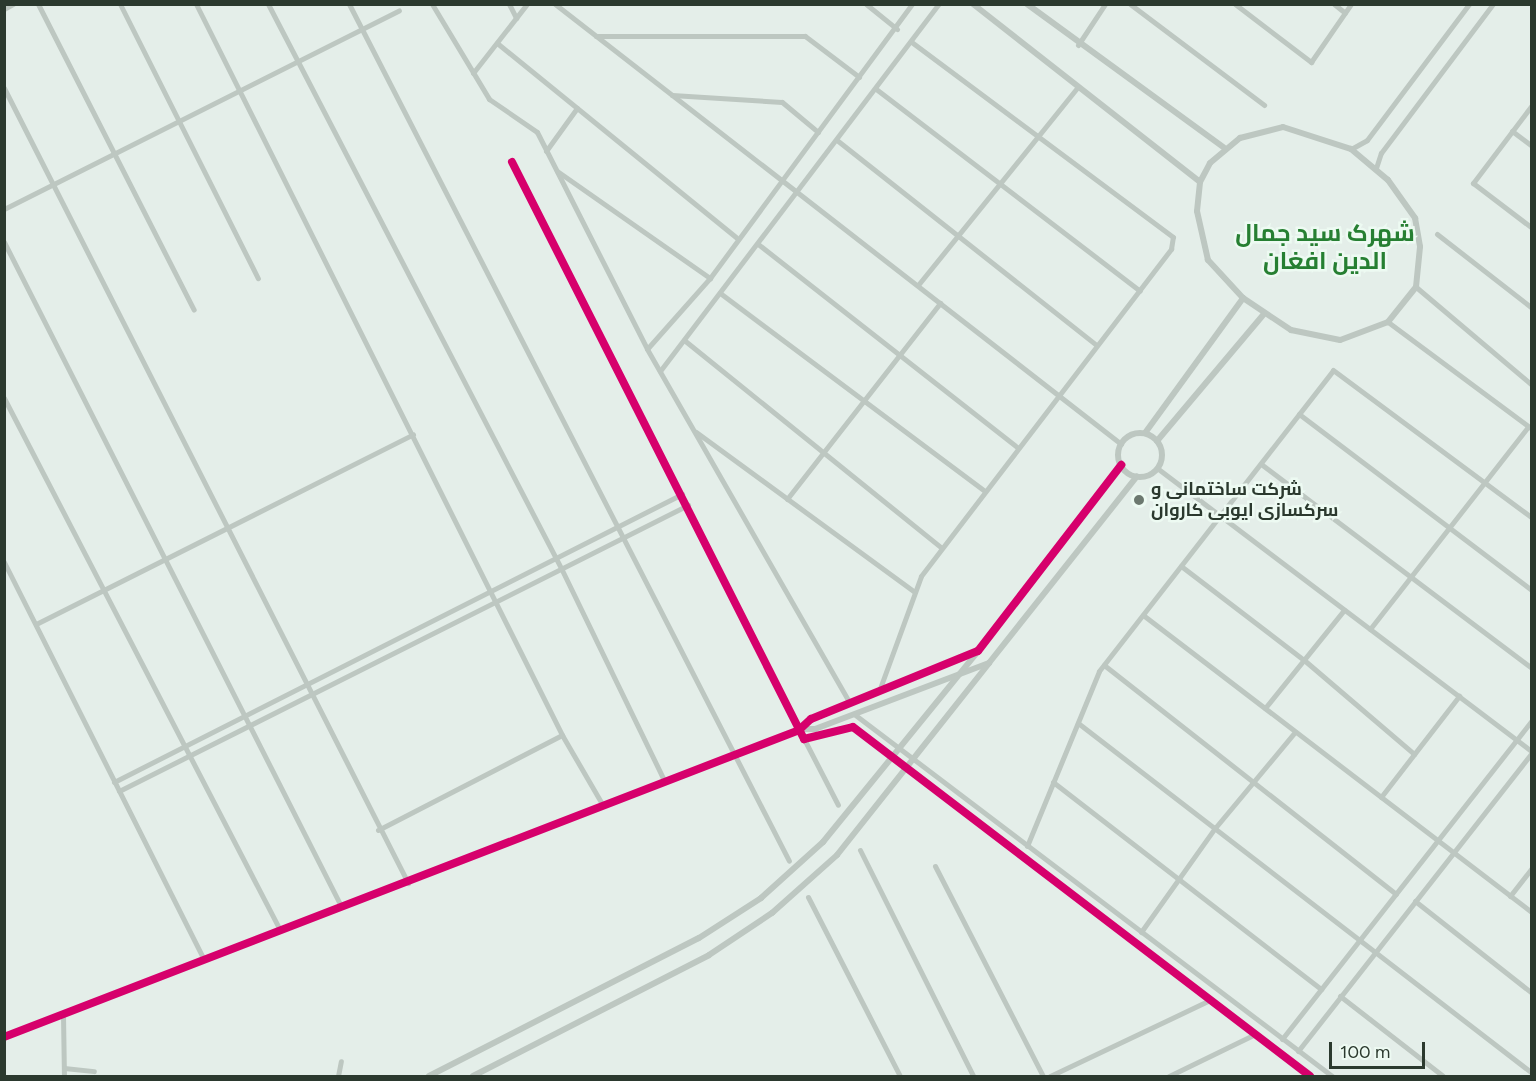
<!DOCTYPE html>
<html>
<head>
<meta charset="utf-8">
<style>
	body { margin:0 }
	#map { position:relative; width:1536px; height:1081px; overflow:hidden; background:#e4eee9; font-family:Figtree,Cairo,sans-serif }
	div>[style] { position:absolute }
	.minor>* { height:5px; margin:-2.5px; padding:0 2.5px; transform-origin:2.5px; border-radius:2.5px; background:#bdc7c1 }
	.tertiary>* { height:6px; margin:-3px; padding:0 3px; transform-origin:3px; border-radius:3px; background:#bdc7c1 }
	.tertiary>.ring { margin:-3px; padding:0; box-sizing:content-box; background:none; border:6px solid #bdc7c1; border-radius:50% }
	.cycleway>* { height:8px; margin:-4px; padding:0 4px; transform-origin:4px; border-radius:4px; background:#d6006c }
	.dots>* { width:16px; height:16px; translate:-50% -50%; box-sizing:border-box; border:3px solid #edfaf2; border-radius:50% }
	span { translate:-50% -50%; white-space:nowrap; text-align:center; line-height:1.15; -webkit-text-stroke:5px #edfaf2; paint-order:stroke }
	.poi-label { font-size:18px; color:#2b392e; font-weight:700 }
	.left { translate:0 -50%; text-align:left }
	.district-label { font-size:24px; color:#267f32; font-weight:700 }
	.frame { position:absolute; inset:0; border:6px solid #2b392e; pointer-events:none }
	.scale { position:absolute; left:1329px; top:1042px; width:96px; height:27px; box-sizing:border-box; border:3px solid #2b392e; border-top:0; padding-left:8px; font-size:18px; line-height:21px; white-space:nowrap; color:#2b392e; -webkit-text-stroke:4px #edfaf2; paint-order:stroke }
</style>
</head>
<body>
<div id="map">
	<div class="minor">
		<i style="left:38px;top:4px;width:343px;rotate:63deg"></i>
		<i style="left:120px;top:4px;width:307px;rotate:63.3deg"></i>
		<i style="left:196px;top:4px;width:818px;rotate:63.4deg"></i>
		<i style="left:562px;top:735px;width:78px;rotate:59.8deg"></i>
		<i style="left:268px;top:4px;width:636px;rotate:62.55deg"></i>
		<i style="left:561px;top:568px;width:236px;rotate:64.1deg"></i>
		<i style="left:349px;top:4px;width:963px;rotate:62.82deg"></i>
		<i style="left:432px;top:4px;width:111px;rotate:59deg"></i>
		<i style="left:489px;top:99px;width:58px;rotate:34.5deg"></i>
		<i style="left:537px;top:132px;width:243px;rotate:63.1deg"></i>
		<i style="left:647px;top:349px;width:408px;rotate:60.2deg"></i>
		<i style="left:509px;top:4px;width:16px;rotate:63deg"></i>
		<i style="left:555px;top:4px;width:717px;rotate:37.86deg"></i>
		<i style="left:866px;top:4px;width:40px;rotate:39deg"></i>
		<i style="left:1130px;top:4px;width:168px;rotate:37deg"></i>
		<i style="left:1235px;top:4px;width:96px;rotate:37.3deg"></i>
		<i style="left:1311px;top:62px;width:70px;rotate:-55.4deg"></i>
		<i style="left:1334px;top:4px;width:14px;rotate:39deg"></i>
		<i style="left:4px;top:9px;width:10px;rotate:-29deg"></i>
		<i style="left:596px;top:36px;width:209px"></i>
		<i style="left:805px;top:36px;width:68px;rotate:37.2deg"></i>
		<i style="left:497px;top:43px;width:308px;rotate:39.1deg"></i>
		<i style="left:1078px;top:45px;width:49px;rotate:-56.6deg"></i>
		<i style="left:473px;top:73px;width:88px;rotate:-52deg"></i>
		<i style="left:4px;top:88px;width:892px;rotate:63.06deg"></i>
		<i style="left:876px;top:89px;width:332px;rotate:37.4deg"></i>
		<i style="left:672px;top:95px;width:110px;rotate:3.6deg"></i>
		<i style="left:782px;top:102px;width:47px;rotate:39.8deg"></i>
		<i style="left:1532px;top:105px;width:98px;rotate:127.1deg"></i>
		<i style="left:1473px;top:183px;width:74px;rotate:37.3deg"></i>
		<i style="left:1512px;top:131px;width:25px;rotate:37deg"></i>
		<i style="left:838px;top:141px;width:329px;rotate:38.3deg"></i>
		<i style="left:1351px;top:149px;width:18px;rotate:-29deg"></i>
		<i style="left:1367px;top:140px;width:170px;rotate:-53.1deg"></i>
		<i style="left:546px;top:151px;width:53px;rotate:-54.2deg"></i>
		<i style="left:512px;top:162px;width:647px;rotate:63.16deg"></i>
		<i style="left:804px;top:739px;width:50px;rotate:-13.8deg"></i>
		<i style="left:853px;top:727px;width:575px;rotate:37.37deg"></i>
		<i style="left:1376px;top:168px;width:16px;rotate:-72deg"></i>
		<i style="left:1381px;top:153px;width:186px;rotate:-53.1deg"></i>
		<i style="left:557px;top:171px;width:187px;rotate:35deg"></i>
		<i style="left:4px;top:209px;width:442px;rotate:-26.7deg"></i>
		<i style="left:1437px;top:234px;width:120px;rotate:37.9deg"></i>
		<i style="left:4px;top:242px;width:745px;rotate:63.09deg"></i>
		<i style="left:758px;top:244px;width:330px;rotate:38.1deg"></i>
		<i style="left:918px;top:285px;width:255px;rotate:-51.1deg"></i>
		<i style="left:1416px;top:287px;width:152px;rotate:40.2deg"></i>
		<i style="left:720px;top:293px;width:331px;rotate:36.8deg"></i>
		<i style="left:1388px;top:322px;width:179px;rotate:36.6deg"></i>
		<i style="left:684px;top:340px;width:331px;rotate:38.9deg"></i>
		<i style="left:647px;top:349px;width:95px;rotate:-48.4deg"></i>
		<i style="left:710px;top:278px;width:340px;rotate:-53.6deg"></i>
		<i style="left:660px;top:371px;width:461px;rotate:-52.8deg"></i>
		<i style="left:4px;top:398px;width:597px;rotate:62.58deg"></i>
		<i style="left:1299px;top:414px;width:292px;rotate:37.1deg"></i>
		<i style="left:696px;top:432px;width:271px;rotate:36.2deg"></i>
		<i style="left:1261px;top:464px;width:339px;rotate:37deg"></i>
		<i style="left:1157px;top:468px;width:470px;rotate:37.1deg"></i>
		<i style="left:787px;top:499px;width:249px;rotate:-52deg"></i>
		<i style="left:4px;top:562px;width:445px;rotate:63.3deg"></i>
		<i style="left:1181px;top:566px;width:155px;rotate:37.4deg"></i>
		<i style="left:1304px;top:660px;width:145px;rotate:40.5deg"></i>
		<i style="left:1143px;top:615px;width:489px;rotate:37.4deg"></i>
		<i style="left:36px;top:624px;width:422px;rotate:-26.7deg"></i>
		<i style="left:1370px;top:629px;width:256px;rotate:-52deg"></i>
		<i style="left:1104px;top:665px;width:371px;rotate:38.1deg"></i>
		<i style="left:879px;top:691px;width:122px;rotate:-69.9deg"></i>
		<i style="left:921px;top:576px;width:412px;rotate:-52.6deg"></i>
		<i style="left:1171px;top:249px;width:12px;rotate:-81deg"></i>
		<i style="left:1173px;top:237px;width:327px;rotate:-143.3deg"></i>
		<i style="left:1265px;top:708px;width:126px;rotate:-51.1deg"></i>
		<i style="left:854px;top:714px;width:600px;rotate:37.14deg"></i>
		<i style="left:1078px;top:723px;width:573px;rotate:37.63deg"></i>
		<i style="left:804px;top:739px;width:74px;rotate:62.7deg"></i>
		<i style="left:114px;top:782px;width:637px;rotate:-26.89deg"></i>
		<i style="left:1053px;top:782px;width:339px;rotate:37.7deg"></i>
		<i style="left:119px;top:791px;width:637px;rotate:-26.69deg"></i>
		<i style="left:1381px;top:797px;width:128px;rotate:-52.3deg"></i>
		<i style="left:378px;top:830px;width:207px;rotate:-27.3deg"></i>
		<i style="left:1027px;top:846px;width:189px;rotate:-67.6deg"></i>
		<i style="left:1099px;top:671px;width:381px;rotate:-52.1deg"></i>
		<i style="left:1333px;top:370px;width:248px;rotate:36.6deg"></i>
		<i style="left:860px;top:850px;width:253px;rotate:63.4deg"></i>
		<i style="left:935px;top:866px;width:236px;rotate:62.8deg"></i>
		<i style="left:1510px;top:896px;width:36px;rotate:-52deg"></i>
		<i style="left:808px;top:897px;width:201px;rotate:62.8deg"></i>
		<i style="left:1415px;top:901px;width:149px;rotate:38.2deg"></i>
		<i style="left:1141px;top:932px;width:128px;rotate:-54.6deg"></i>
		<i style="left:1215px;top:828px;width:125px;rotate:-50.2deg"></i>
		<i style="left:1340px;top:996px;width:130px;rotate:37.8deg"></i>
		<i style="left:63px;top:1015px;width:61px;rotate:89.1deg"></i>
		<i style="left:1282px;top:1039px;width:405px;rotate:-51.9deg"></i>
		<i style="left:1298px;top:1051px;width:379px;rotate:-51.9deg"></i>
		<i style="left:64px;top:1068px;width:30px;rotate:6deg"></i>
		<i style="left:338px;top:1076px;width:15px;rotate:-79deg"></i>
		<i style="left:1050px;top:1076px;width:177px;rotate:-25.4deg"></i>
		<i style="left:1169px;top:1076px;width:96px;rotate:-26deg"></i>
	</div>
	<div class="tertiary">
		<i style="left:973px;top:4px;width:288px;rotate:38.1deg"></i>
		<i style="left:1027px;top:4px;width:243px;rotate:36.1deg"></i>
		<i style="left:1283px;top:127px;width:71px;rotate:17.9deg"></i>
		<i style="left:1351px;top:149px;width:48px;rotate:40deg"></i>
		<i style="left:1388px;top:180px;width:47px;rotate:54.6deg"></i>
		<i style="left:1415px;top:218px;width:29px;rotate:80deg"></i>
		<i style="left:1420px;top:247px;width:40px;rotate:95.7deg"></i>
		<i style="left:1416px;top:287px;width:45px;rotate:128.7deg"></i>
		<i style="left:1388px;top:322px;width:51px;rotate:159.4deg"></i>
		<i style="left:1340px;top:340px;width:50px;rotate:-168.5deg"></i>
		<i style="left:1291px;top:330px;width:58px;rotate:-146.3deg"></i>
		<i style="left:1243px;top:298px;width:52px;rotate:-132.6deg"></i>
		<i style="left:1208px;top:260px;width:50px;rotate:-102.7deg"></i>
		<i style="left:1197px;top:211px;width:29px;rotate:-84deg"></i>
		<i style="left:1200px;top:182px;width:21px;rotate:-62deg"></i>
		<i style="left:1210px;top:163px;width:39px;rotate:-40deg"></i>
		<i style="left:1240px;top:138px;width:44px;rotate:-14.3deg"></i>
		<i style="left:1145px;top:433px;width:167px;rotate:-54deg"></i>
		<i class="ring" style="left:1118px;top:433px;width:38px;height:38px"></i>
		<i style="left:1157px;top:441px;width:165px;rotate:-49.9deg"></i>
		<i style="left:799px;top:729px;width:16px"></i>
		<i style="left:815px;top:729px;width:186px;rotate:-20.8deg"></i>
		<i style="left:989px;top:663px;width:238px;rotate:-51.6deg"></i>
		<i style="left:4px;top:1037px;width:852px;rotate:-21.11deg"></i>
		<i style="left:799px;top:730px;width:16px;rotate:-43deg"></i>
		<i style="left:811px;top:719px;width:180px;rotate:-22.2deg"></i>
		<i style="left:978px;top:651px;width:235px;rotate:-52.4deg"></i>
		<i style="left:429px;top:1076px;width:303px;rotate:-27.1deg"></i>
		<i style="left:699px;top:938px;width:74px;rotate:-32.8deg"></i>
		<i style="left:761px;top:898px;width:84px;rotate:-42.1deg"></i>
		<i style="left:823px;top:842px;width:246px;rotate:-50.9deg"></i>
		<i style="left:473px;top:1076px;width:265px;rotate:-27.1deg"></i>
		<i style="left:709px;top:955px;width:76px;rotate:-33.7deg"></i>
		<i style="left:772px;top:913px;width:87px;rotate:-41.7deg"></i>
		<i style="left:837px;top:855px;width:245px;rotate:-51.6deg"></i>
	</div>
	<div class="cycleway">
		<i style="left:512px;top:162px;width:647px;rotate:63.16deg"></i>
		<i style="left:804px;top:739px;width:50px;rotate:-13.8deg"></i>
		<i style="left:853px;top:727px;width:575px;rotate:37.37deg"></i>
		<i style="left:4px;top:1037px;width:852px;rotate:-21.11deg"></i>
		<i style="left:799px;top:730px;width:16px;rotate:-43deg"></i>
		<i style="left:811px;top:719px;width:180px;rotate:-22.2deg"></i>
		<i style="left:978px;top:651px;width:235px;rotate:-52.4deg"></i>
	</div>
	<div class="dots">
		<i style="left:1139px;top:500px;background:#6c786f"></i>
	</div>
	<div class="poi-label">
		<span class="left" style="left:1151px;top:500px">شرکت ساختمانی و<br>سرکسازی ایوبی کاروان</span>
	</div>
	<div class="district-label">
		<span style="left:1325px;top:247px">شهرک سید جمال<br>الدین افغان</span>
	</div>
	<div class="frame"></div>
	<div class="scale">100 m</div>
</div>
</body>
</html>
